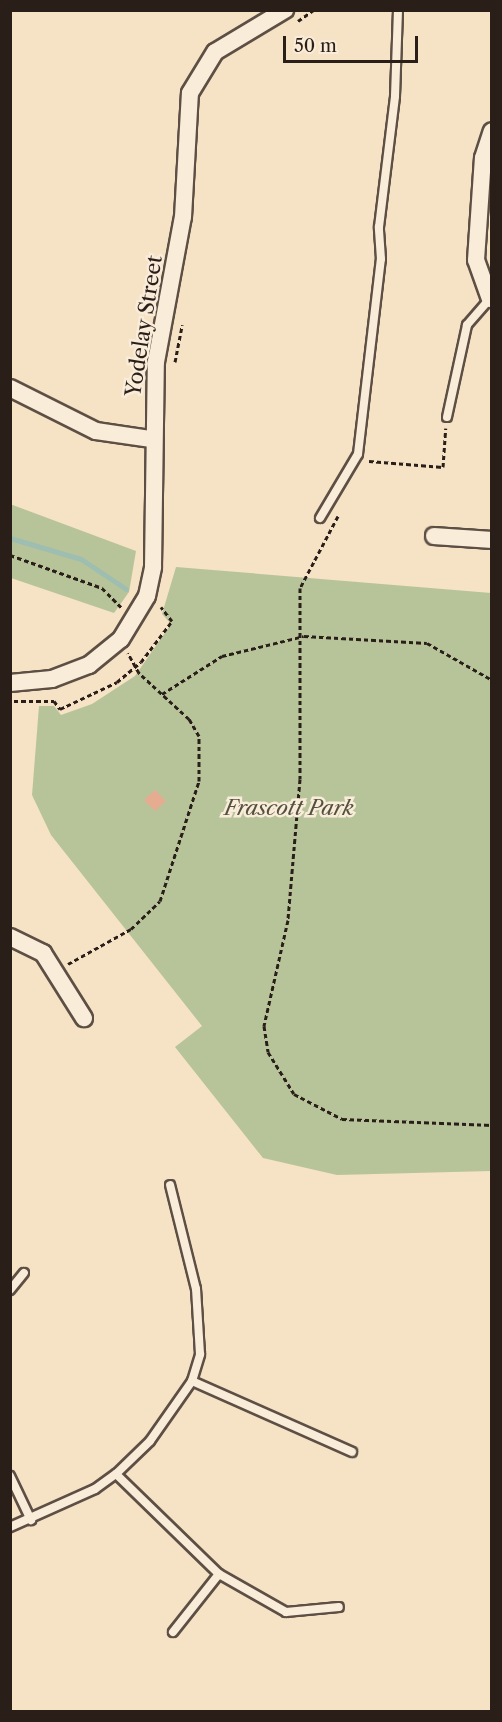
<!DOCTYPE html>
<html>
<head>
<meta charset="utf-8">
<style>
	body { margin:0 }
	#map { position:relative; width:502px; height:1722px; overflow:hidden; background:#f6e2c5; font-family:"Libre Caslon Text",serif }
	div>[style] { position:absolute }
	.green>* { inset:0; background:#b7c499 }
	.stream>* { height:5px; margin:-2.5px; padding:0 2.5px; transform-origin:2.5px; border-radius:2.5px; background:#9dbeb0 }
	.building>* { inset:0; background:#e6ac92 }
	.path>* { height:3px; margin-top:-1.5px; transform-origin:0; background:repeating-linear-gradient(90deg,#2a1e19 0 4.5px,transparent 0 7.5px) }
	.roads { filter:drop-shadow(2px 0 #5d4f44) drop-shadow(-2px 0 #5d4f44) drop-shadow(0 2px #5d4f44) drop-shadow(0 -2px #5d4f44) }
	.service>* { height:8px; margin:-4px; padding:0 4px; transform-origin:4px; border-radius:4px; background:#f9ecd9 }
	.minor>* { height:16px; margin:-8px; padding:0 8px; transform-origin:8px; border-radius:8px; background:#f9ecd9 }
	span { translate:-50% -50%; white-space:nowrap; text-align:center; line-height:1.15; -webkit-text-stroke:5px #f9ecd9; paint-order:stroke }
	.street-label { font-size:21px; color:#2a1e19 }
	.park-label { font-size:21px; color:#54503f; font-style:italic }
	.frame { position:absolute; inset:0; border:12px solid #2a1e19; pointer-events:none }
	.scale { position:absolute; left:283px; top:36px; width:135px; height:27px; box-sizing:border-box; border:3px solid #2a1e19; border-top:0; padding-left:8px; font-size:18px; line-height:21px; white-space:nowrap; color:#2a1e19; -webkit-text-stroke:4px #f9ecd9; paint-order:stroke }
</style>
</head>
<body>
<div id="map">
	<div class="green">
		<i style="clip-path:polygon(10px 504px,136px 551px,129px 592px,114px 613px,11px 578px)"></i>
		<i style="clip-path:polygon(176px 567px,491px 593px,491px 1171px,337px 1175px,263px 1158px,175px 1047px,202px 1026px,51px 835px,32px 795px,39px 706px,54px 706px,61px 715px,92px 704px,135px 676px,171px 624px,162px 614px)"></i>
	</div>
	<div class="stream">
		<i style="left:10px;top:538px;width:74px;rotate:16.5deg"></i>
		<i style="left:81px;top:559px;width:54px;rotate:33.7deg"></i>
	</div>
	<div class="building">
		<i style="clip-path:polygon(155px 790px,166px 801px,155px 811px,144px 800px)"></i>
	</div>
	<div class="path">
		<i style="left:298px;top:21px;width:19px;rotate:-35deg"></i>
		<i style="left:175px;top:362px;width:38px;rotate:-79deg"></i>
		<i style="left:369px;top:461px;width:74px;rotate:4.6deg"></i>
		<i style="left:443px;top:467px;width:39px;rotate:-86deg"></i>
		<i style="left:338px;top:516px;width:81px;rotate:117.8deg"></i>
		<i style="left:300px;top:588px;width:191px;rotate:90deg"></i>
		<i style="left:300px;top:779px;width:142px;rotate:94.9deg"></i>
		<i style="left:288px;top:920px;width:109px;rotate:102.8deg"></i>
		<i style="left:264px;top:1026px;width:26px;rotate:81deg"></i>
		<i style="left:268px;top:1052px;width:49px;rotate:58.2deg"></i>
		<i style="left:294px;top:1094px;width:54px;rotate:27.5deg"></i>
		<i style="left:342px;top:1119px;width:150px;rotate:2.3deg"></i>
		<i style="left:10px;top:555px;width:98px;rotate:19.7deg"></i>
		<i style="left:102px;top:588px;width:27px;rotate:45deg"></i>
		<i style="left:162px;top:694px;width:71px;rotate:-32.3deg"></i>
		<i style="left:222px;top:656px;width:84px;rotate:-13.7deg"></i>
		<i style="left:304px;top:636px;width:123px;rotate:3.3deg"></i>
		<i style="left:427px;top:643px;width:75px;rotate:29.6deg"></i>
		<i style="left:14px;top:701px;width:40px"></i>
		<i style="left:54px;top:701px;width:10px;rotate:53deg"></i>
		<i style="left:60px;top:709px;width:63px;rotate:-25.3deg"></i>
		<i style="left:117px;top:682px;width:31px;rotate:-40deg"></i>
		<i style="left:141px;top:662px;width:51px;rotate:-52.9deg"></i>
		<i style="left:172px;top:621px;width:18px;rotate:-128deg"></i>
		<i style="left:68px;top:964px;width:72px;rotate:-29.1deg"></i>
		<i style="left:131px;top:929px;width:40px;rotate:-44deg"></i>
		<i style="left:160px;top:901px;width:126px;rotate:-72deg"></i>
		<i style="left:199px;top:781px;width:45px;rotate:-90deg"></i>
		<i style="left:199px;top:736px;width:20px;rotate:-120deg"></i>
		<i style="left:189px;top:719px;width:68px;rotate:-137.4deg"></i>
		<i style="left:139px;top:673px;width:23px;rotate:-119deg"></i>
	</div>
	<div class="roads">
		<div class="service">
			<i style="left:447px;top:417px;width:94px;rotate:-77.7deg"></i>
			<i style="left:467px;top:325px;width:35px;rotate:-49deg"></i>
			<i style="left:320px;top:518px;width:74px;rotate:-59.3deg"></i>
			<i style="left:358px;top:454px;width:196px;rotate:-83.3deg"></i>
			<i style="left:381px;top:259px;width:32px;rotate:-94deg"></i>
			<i style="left:379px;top:227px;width:132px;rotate:-83deg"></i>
			<i style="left:395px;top:96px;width:86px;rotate:-88deg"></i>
			<i style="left:10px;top:1290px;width:22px;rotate:-51deg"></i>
			<i style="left:192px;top:1381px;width:175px;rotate:23.9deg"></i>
			<i style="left:116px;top:1474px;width:144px;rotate:44.2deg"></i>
			<i style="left:219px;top:1574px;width:77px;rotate:29.6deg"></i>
			<i style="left:286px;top:1612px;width:53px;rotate:-5.4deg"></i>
			<i style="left:10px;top:1476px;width:49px;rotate:64.5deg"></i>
			<i style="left:10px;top:1527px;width:93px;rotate:-24.1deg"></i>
			<i style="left:95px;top:1489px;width:26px;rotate:-36deg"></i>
			<i style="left:116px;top:1474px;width:47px;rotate:-44.1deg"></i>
			<i style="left:150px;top:1441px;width:73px;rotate:-55deg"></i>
			<i style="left:192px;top:1381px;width:28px;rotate:-73deg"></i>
			<i style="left:200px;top:1354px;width:65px;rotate:-93.5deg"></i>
			<i style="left:196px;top:1289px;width:107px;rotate:-104deg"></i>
			<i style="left:173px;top:1632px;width:74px;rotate:-51.6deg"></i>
		</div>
		<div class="minor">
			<i style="left:490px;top:299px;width:41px;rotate:-109.7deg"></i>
			<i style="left:476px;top:260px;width:102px;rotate:-86.1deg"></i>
			<i style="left:483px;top:158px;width:28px;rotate:-72deg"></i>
			<i style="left:10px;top:388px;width:96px;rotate:26.6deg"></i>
			<i style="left:96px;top:431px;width:56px;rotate:8.3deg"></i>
			<i style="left:434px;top:536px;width:58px;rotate:3.9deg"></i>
			<i style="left:10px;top:683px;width:42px;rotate:-5.4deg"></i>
			<i style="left:52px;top:679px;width:40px;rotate:-21deg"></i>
			<i style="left:89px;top:665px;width:41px;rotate:-39.1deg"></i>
			<i style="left:121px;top:639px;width:50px;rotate:-58.8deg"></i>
			<i style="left:147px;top:596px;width:30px;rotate:-78deg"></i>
			<i style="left:153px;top:567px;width:205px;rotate:-89.2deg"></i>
			<i style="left:156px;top:362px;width:147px;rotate:-79.5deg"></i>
			<i style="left:183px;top:217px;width:124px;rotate:-86.8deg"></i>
			<i style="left:190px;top:93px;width:48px;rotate:-58.6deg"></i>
			<i style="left:215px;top:52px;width:82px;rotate:-31deg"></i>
			<i style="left:10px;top:937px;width:37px;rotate:26deg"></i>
			<i style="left:43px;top:953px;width:77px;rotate:57.8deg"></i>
		</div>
	</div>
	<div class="street-label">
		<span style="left:144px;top:326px;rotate:-81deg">Yodelay Street</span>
	</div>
	<div class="park-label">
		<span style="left:289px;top:808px">Frascott Park</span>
	</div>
	<div class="frame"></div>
	<div class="scale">50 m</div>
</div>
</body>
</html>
